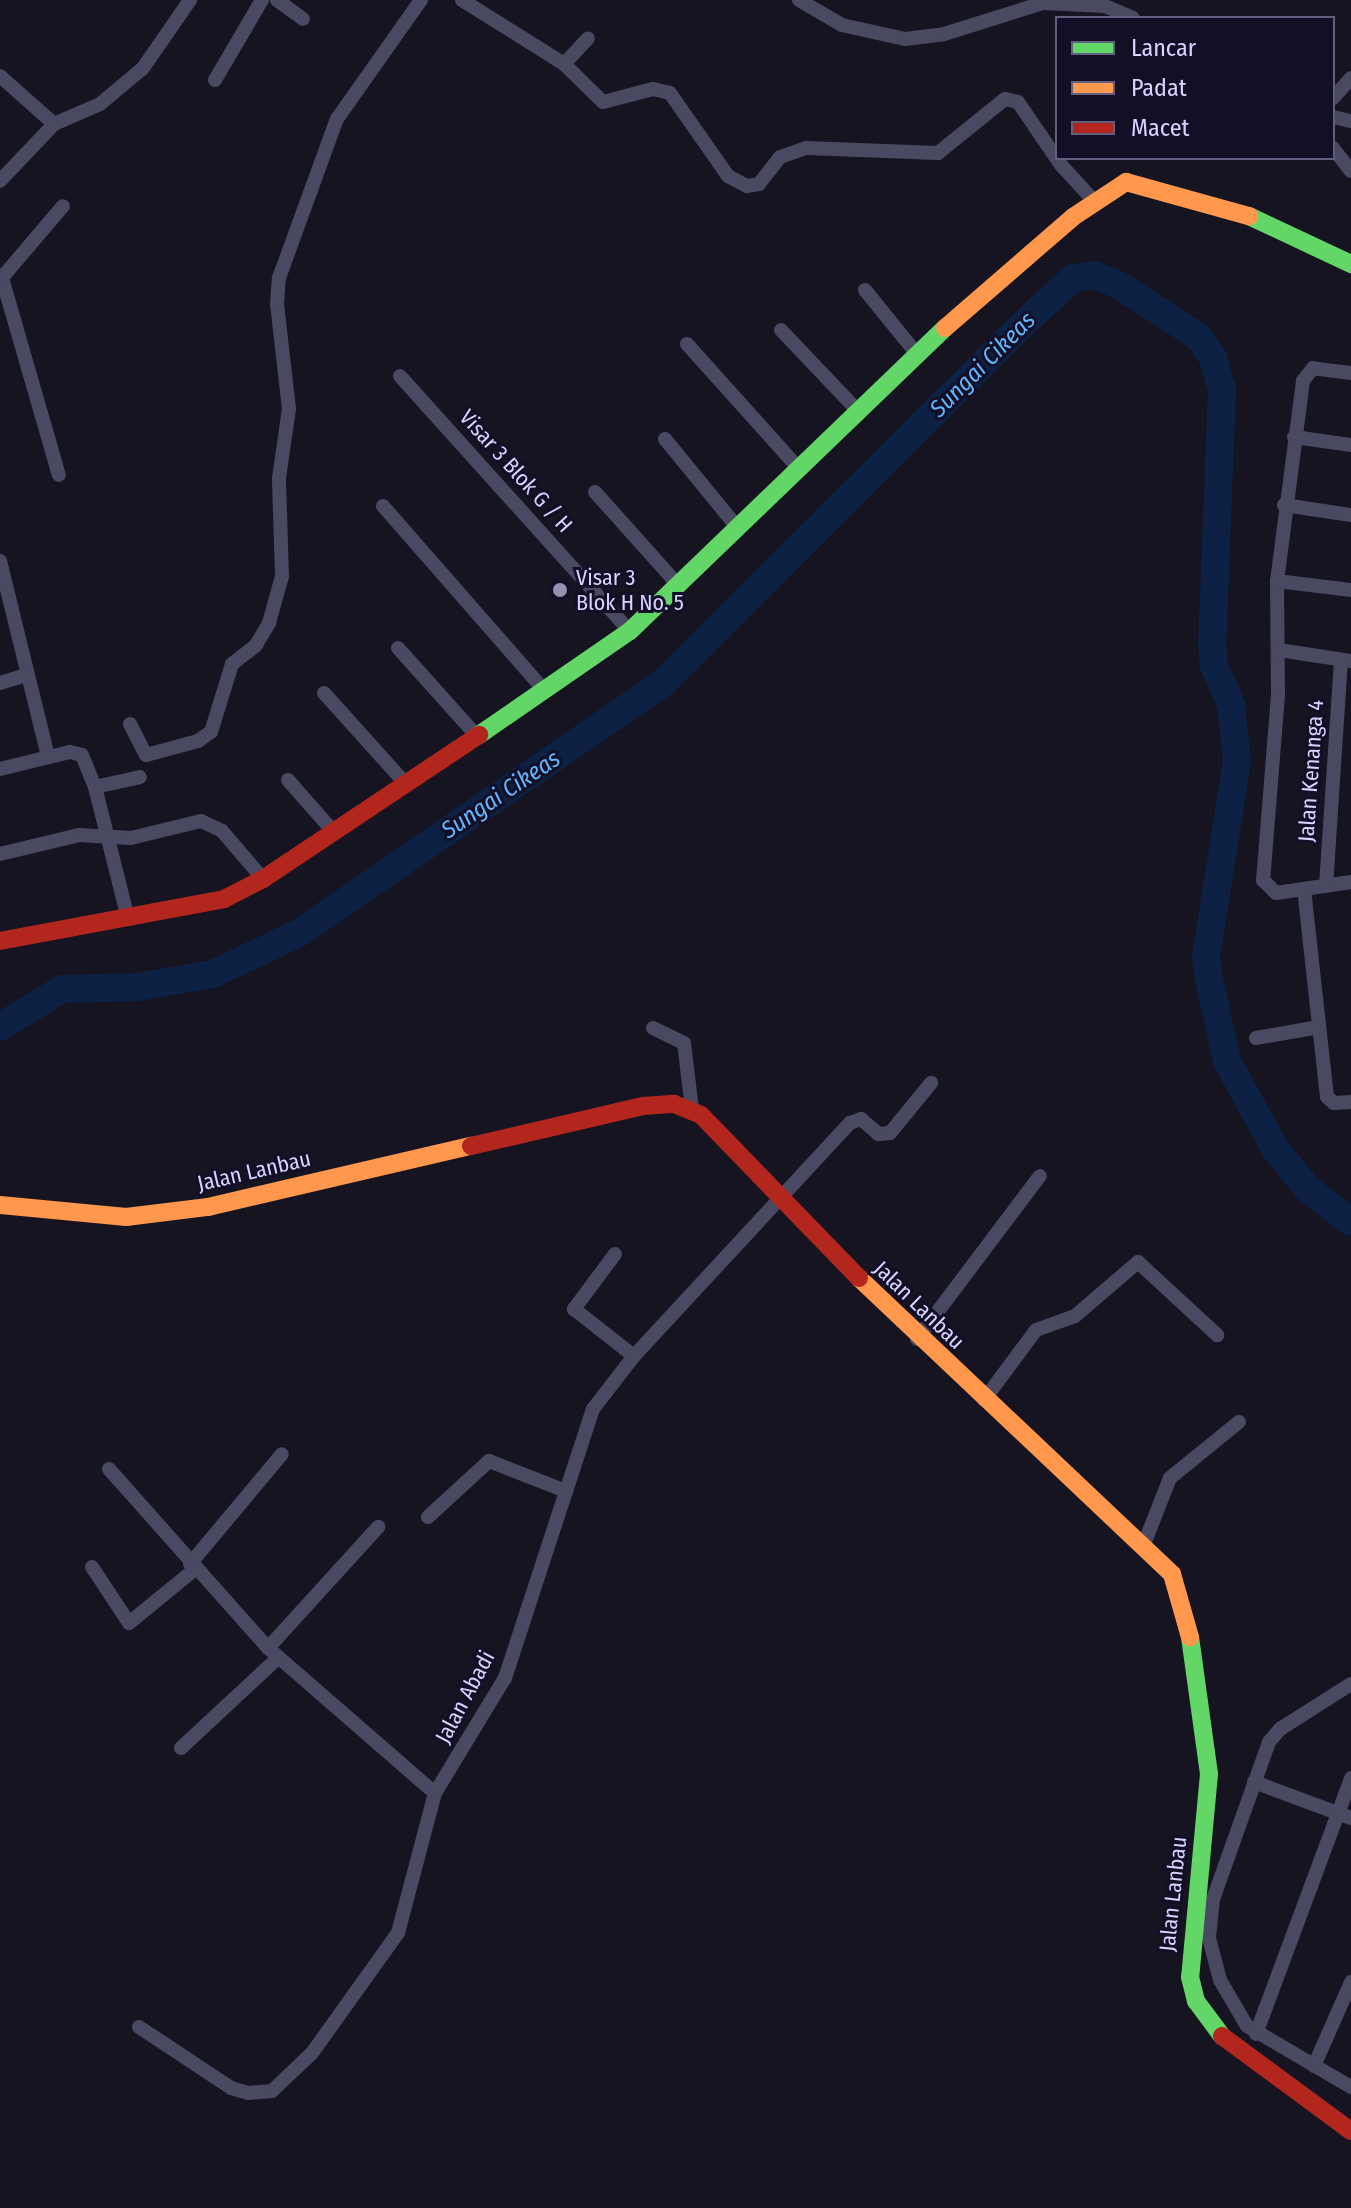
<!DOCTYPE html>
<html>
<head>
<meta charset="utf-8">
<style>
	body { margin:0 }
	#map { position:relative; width:1351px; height:2208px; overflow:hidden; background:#161421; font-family:"Fira Sans Condensed",sans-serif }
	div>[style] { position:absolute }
	.river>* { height:28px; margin:-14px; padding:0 14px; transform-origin:14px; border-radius:14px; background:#0d2144 }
	.street>* { height:14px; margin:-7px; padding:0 7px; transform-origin:7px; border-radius:7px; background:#4a4962 }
	.fast>* { height:18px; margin:-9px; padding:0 9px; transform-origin:9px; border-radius:9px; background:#63d668 }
	.slow>* { height:18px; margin:-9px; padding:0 9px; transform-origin:9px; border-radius:9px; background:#ff974d }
	.jam>* { height:18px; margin:-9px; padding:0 9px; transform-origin:9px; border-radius:9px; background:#b3261e }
	.dots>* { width:22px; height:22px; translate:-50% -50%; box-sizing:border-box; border:4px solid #130f26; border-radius:50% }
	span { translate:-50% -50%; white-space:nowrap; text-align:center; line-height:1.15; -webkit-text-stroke:6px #130f26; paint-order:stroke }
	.street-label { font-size:22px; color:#d9d4ff }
	.poi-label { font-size:22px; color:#d9d4ff }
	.left { translate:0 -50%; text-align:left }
	.water-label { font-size:24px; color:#62b6ff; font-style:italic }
	.legend { position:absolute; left:1055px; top:16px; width:280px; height:144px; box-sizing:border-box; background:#130f26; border:2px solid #625e7d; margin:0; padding:10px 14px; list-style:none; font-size:24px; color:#d9d4ff }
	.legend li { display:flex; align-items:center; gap:16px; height:40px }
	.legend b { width:40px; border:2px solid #625e7d }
</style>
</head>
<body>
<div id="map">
	<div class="river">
		<i style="left:0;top:1027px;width:73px;rotate:-31.5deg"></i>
		<i style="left:62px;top:989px;width:76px;rotate:-1.5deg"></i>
		<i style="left:138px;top:987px;width:76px;rotate:-9.8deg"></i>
		<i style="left:213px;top:974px;width:95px;rotate:-25.5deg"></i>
		<i style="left:299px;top:933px;width:442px;rotate:-34.5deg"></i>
		<i style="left:663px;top:683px;width:508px;rotate:-44.92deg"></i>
		<i style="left:1023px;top:324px;width:68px;rotate:-42.6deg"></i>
		<i style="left:1073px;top:278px;width:21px;rotate:-8deg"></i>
		<i style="left:1094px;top:275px;width:27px;rotate:22deg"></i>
		<i style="left:1119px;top:285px;width:95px;rotate:33deg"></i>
		<i style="left:1199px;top:337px;width:25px;rotate:56deg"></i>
		<i style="left:1213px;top:358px;width:32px;rotate:74deg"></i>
		<i style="left:1222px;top:389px;width:255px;rotate:92.2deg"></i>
		<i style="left:1212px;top:644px;width:22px;rotate:85deg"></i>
		<i style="left:1214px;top:666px;width:42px;rotate:65.9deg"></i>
		<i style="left:1231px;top:704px;width:57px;rotate:84deg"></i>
		<i style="left:1237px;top:761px;width:198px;rotate:99deg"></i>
		<i style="left:1206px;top:957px;width:27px;rotate:82deg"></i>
		<i style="left:1210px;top:984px;width:79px;rotate:77.6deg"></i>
		<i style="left:1227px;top:1061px;width:102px;rotate:61.2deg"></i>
		<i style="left:1276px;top:1150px;width:50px;rotate:50.6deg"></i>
		<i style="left:1308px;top:1189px;width:54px;rotate:37.5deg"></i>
	</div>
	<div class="street">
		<i style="left:277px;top:0;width:32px;rotate:36deg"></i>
		<i style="left:462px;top:0;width:120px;rotate:32.1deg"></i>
		<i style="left:564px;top:64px;width:54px;rotate:44.3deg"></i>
		<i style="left:603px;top:102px;width:52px;rotate:-14.6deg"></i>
		<i style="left:653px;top:89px;width:17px;rotate:13deg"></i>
		<i style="left:670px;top:93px;width:101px;rotate:55.1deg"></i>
		<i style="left:728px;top:176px;width:21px;rotate:28deg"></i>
		<i style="left:747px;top:186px;width:12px;rotate:-9deg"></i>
		<i style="left:759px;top:184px;width:34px;rotate:-52deg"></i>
		<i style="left:780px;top:157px;width:28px;rotate:-19deg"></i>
		<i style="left:806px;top:148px;width:132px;rotate:2.2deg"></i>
		<i style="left:938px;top:153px;width:86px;rotate:-38.9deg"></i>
		<i style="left:1005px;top:99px;width:13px;rotate:13deg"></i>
		<i style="left:1018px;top:102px;width:76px;rotate:55.7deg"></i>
		<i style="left:1061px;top:165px;width:52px;rotate:47.4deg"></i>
		<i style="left:799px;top:0;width:50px;rotate:30.2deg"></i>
		<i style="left:842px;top:25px;width:65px;rotate:12.5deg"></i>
		<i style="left:905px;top:39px;width:39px;rotate:-7deg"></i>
		<i style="left:944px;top:34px;width:104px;rotate:-17.4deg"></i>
		<i style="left:1043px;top:3px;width:62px;rotate:2.8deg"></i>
		<i style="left:1105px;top:6px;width:30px;rotate:23deg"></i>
		<i style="left:564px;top:64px;width:35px;rotate:-47deg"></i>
		<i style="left:0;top:76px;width:72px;rotate:41.6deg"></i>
		<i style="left:215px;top:80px;width:93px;rotate:-59.6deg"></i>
		<i style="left:1333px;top:98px;width:27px;rotate:-48deg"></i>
		<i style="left:1333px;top:117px;width:18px;rotate:13deg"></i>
		<i style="left:1333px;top:148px;width:29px;rotate:52deg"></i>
		<i style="left:0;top:181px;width:79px;rotate:-46.5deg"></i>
		<i style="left:54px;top:124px;width:50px;rotate:-23.5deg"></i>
		<i style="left:100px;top:104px;width:56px;rotate:-39.9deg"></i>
		<i style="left:143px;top:68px;width:83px;rotate:-55.3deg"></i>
		<i style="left:2px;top:278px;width:205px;rotate:73.9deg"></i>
		<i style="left:0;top:280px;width:97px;rotate:-49.6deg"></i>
		<i style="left:865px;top:290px;width:81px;rotate:51deg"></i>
		<i style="left:781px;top:330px;width:110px;rotate:46.5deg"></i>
		<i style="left:687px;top:344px;width:168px;rotate:48.1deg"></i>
		<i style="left:1351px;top:373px;width:38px;rotate:-173deg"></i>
		<i style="left:1313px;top:368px;width:16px;rotate:128deg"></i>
		<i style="left:1303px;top:381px;width:202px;rotate:97.4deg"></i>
		<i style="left:1277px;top:581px;width:114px;rotate:89.5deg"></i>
		<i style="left:1278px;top:695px;width:186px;rotate:94.6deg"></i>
		<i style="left:1263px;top:880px;width:18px;rotate:45deg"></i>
		<i style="left:1276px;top:893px;width:76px;rotate:-8.3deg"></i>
		<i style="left:400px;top:376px;width:343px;rotate:48deg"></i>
		<i style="left:1294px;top:437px;width:58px;rotate:8deg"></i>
		<i style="left:665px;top:439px;width:114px;rotate:50.7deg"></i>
		<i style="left:595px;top:492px;width:126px;rotate:48.2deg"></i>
		<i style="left:1284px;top:505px;width:68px;rotate:8.5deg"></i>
		<i style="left:383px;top:506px;width:246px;rotate:48.8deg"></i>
		<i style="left:0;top:561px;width:202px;rotate:76.2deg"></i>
		<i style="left:1277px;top:581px;width:75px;rotate:6.9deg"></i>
		<i style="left:398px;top:648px;width:118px;rotate:48.1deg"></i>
		<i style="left:1279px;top:650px;width:73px;rotate:8.7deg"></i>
		<i style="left:0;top:683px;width:28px;rotate:-17deg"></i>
		<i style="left:324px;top:693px;width:122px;rotate:48deg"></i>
		<i style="left:130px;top:724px;width:35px;rotate:63deg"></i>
		<i style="left:146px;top:755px;width:54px;rotate:-15.1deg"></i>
		<i style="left:198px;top:741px;width:16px;rotate:-35deg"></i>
		<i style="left:211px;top:732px;width:71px;rotate:-72.8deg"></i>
		<i style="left:232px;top:664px;width:31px;rotate:-38deg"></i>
		<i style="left:256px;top:645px;width:26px;rotate:-59deg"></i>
		<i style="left:269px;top:623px;width:49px;rotate:-74.5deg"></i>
		<i style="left:282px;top:576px;width:98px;rotate:-91.8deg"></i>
		<i style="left:279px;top:478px;width:70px;rotate:-81.8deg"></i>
		<i style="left:289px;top:409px;width:106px;rotate:-96.5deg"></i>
		<i style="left:277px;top:304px;width:26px;rotate:-86deg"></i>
		<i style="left:279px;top:278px;width:169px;rotate:-70deg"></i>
		<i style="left:337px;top:119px;width:146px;rotate:-54.8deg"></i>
		<i style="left:0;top:769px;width:72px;rotate:-13.7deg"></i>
		<i style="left:70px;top:752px;width:12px;rotate:14deg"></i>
		<i style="left:82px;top:755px;width:35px;rotate:68deg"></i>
		<i style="left:95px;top:787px;width:135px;rotate:75.9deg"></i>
		<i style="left:288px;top:780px;width:68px;rotate:48.6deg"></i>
		<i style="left:95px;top:787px;width:46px;rotate:-12.5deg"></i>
		<i style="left:0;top:854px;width:81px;rotate:-13.5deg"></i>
		<i style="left:79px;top:835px;width:52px;rotate:3.3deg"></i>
		<i style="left:131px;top:838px;width:72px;rotate:-13.7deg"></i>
		<i style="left:201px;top:821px;width:23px;rotate:25deg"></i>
		<i style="left:222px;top:831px;width:63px;rotate:49.5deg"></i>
		<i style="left:1326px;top:886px;width:226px;rotate:-86.2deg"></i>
		<i style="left:1304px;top:889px;width:209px;rotate:83.7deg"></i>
		<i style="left:1327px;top:1097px;width:9px;rotate:41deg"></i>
		<i style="left:1334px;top:1103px;width:17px;rotate:-3deg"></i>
		<i style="left:653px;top:1028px;width:34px;rotate:26deg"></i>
		<i style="left:684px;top:1043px;width:66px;rotate:83.1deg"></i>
		<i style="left:1256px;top:1038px;width:64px;rotate:-9.9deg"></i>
		<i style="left:615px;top:1254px;width:69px;rotate:126.7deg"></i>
		<i style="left:574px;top:1309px;width:76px;rotate:38.1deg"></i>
		<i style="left:917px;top:1339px;width:204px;rotate:-53deg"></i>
		<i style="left:984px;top:1400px;width:87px;rotate:-53.4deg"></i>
		<i style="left:1036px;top:1330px;width:41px;rotate:-19.7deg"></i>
		<i style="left:1075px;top:1316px;width:83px;rotate:-40.6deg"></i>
		<i style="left:1138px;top:1262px;width:108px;rotate:42.7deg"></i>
		<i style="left:109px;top:1469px;width:239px;rotate:48.4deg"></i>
		<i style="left:268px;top:1648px;width:221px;rotate:41deg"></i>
		<i style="left:428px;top:1517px;width:83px;rotate:-42.6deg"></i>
		<i style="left:489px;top:1461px;width:83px;rotate:21.3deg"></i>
		<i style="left:1144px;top:1544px;width:71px;rotate:-68.5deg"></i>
		<i style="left:1170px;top:1478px;width:89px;rotate:-39.1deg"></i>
		<i style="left:190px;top:1564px;width:143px;rotate:-50.1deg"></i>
		<i style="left:92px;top:1567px;width:67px;rotate:56.5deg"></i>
		<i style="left:129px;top:1623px;width:84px;rotate:-39.2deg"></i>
		<i style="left:268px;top:1648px;width:164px;rotate:-47.7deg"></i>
		<i style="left:1351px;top:1684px;width:84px;rotate:147.6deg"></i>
		<i style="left:1280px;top:1729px;width:17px;rotate:130deg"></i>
		<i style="left:1269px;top:1742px;width:167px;rotate:109.6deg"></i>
		<i style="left:1213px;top:1899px;width:39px;rotate:96deg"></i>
		<i style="left:1209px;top:1938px;width:43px;rotate:75.3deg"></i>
		<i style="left:1220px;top:1980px;width:53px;rotate:59.6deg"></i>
		<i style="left:1247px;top:2026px;width:121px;rotate:30.4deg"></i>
		<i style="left:181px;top:1748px;width:132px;rotate:-42.9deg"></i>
		<i style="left:1254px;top:1782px;width:103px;rotate:20.4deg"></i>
		<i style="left:139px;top:2027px;width:110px;rotate:33.5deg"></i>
		<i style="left:231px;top:2088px;width:18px;rotate:16deg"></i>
		<i style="left:248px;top:2093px;width:24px;rotate:-5deg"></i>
		<i style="left:272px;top:2091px;width:55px;rotate:-43.5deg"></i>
		<i style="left:312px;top:2053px;width:148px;rotate:-54.4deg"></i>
		<i style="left:398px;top:1933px;width:145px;rotate:-75.2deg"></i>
		<i style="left:435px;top:1793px;width:135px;rotate:-58.7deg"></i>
		<i style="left:505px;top:1678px;width:283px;rotate:-71.9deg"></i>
		<i style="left:593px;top:1409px;width:67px;rotate:-52.3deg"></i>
		<i style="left:634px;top:1356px;width:318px;rotate:-47.2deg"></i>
		<i style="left:850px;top:1123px;width:12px;rotate:-20deg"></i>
		<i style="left:861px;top:1119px;width:23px;rotate:41deg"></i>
		<i style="left:878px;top:1134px;width:12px;rotate:-5deg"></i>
		<i style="left:890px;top:1133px;width:65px;rotate:-50.6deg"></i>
		<i style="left:1256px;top:2034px;width:273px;rotate:-69.6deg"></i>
		<i style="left:1314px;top:2066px;width:92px;rotate:-66.2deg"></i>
	</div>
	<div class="fast">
		<i style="left:1249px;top:216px;width:113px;rotate:25.2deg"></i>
		<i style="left:479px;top:735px;width:183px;rotate:-34.6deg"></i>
		<i style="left:630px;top:631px;width:437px;rotate:-43.9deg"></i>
		<i style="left:1190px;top:1637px;width:138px;rotate:82.1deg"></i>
		<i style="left:1209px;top:1774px;width:204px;rotate:95.3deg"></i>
		<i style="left:1190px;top:1977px;width:25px;rotate:76deg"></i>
		<i style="left:1196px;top:2001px;width:44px;rotate:53.4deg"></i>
	</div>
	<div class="slow">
		<i style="left:945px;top:328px;width:169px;rotate:-40.9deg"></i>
		<i style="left:1073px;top:217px;width:64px;rotate:-33.4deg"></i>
		<i style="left:1126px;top:182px;width:128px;rotate:15.5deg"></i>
		<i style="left:0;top:1205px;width:127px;rotate:5.4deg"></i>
		<i style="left:126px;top:1217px;width:83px;rotate:-7deg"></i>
		<i style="left:208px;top:1207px;width:270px;rotate:-13.1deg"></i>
		<i style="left:859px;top:1278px;width:431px;rotate:43.4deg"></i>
		<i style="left:1172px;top:1574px;width:66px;rotate:74.1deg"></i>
	</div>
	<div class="jam">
		<i style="left:0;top:941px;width:228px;rotate:-10.6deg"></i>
		<i style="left:224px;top:899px;width:44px;rotate:-27.1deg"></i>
		<i style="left:263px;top:879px;width:260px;rotate:-33.7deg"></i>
		<i style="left:471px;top:1146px;width:177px;rotate:-13.1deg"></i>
		<i style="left:643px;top:1106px;width:31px;rotate:-4deg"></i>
		<i style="left:674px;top:1104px;width:29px;rotate:22deg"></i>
		<i style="left:701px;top:1115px;width:227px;rotate:45.9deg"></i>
		<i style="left:1222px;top:2036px;width:160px;rotate:36.4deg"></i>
	</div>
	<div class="dots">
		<i style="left:560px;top:590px;background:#9591b1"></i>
	</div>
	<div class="street-label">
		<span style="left:516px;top:471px;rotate:48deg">Visar 3 Blok G / H</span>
		<span style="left:1311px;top:771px;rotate:-86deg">Jalan Kenanga 4</span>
		<span style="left:254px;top:1171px;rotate:-13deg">Jalan Lanbau</span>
		<span style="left:919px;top:1305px;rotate:44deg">Jalan Lanbau</span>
		<span style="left:465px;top:1697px;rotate:-62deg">Jalan Abadi</span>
		<span style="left:1173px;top:1894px;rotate:-84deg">Jalan Lanbau</span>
	</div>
	<div class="poi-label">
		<span class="left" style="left:576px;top:590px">Visar 3<br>Blok H No. 5</span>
	</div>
	<div class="water-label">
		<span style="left:983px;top:365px;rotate:-45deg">Sungai Cikeas</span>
		<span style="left:501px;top:795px;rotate:-34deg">Sungai Cikeas</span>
	</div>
	<ul class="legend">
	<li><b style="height:10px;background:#63d668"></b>Lancar</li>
	<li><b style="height:10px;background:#ff974d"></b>Padat</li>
	<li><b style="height:10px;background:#b3261e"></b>Macet</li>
	</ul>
</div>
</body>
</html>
